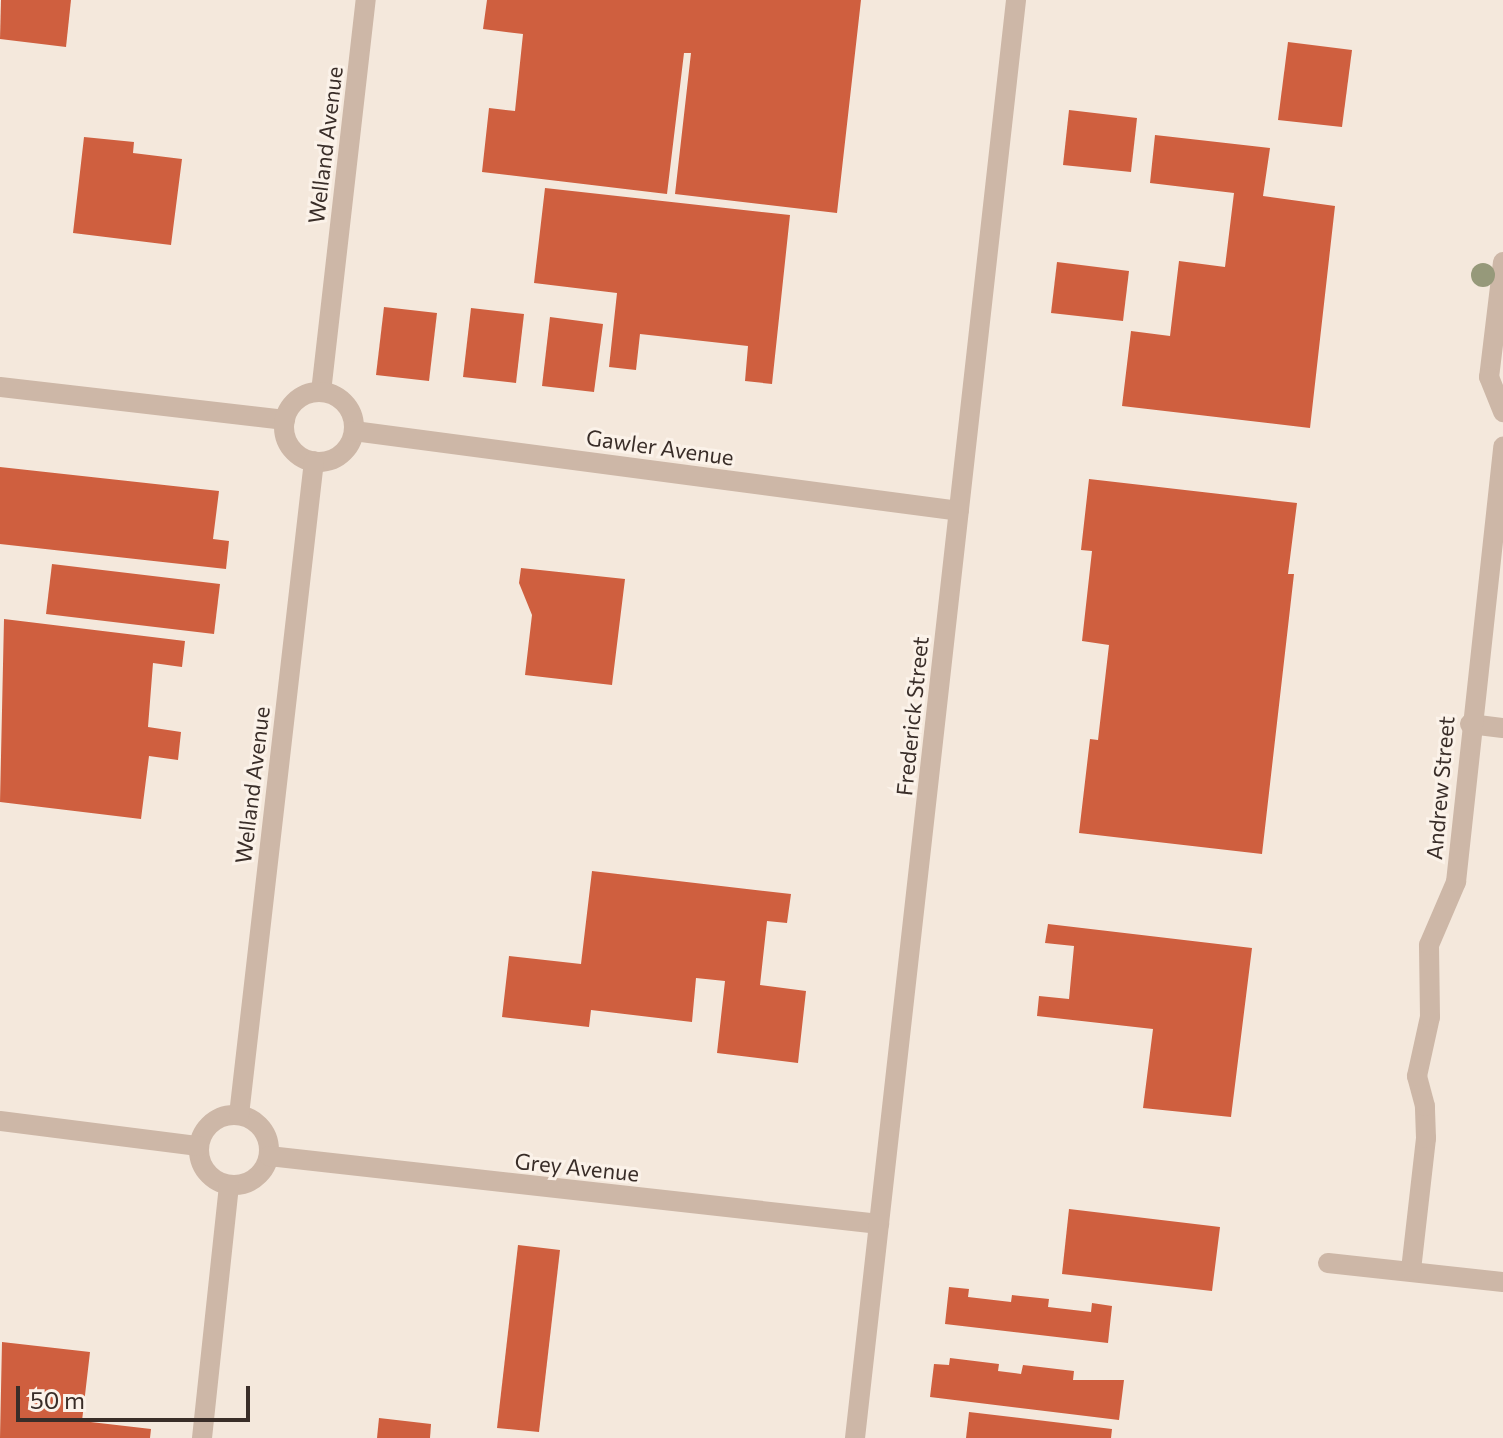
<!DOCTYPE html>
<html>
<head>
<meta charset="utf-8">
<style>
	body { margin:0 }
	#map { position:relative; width:1503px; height:1438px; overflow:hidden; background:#f4e8dc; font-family:Commissioner,sans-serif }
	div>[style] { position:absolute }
	.building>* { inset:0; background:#cf5f3f }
	.minor>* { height:20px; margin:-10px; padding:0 10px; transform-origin:10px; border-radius:10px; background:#cdb7a7 }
	.minor>.ring { margin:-10px; padding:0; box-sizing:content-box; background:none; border:20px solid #cdb7a7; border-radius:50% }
	.trees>* { width:24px; height:24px; margin:-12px; border-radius:50%; background:#96997a }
	span { translate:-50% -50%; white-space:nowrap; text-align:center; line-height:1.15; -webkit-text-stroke:6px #fbf2e9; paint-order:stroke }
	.street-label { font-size:22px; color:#392d28 }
	.scale { position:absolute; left:16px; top:1386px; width:234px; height:36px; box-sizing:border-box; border:4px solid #392d28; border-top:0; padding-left:10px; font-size:24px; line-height:28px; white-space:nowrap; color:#392d28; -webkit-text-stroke:6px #fbf2e9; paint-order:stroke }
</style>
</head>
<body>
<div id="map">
	<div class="building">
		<i style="clip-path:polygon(1px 0,71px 0,66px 47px,0 39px)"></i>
		<i style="clip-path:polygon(487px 0,861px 0,837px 213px,675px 194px,691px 53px,684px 53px,667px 194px,482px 172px,489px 108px,515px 111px,523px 34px,483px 29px)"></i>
		<i style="clip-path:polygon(1288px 42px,1352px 50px,1342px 127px,1278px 120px)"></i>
		<i style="clip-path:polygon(1069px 110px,1137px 118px,1131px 172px,1063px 165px)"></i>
		<i style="clip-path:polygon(1155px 135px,1270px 148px,1263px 196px,1335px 206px,1310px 428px,1122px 406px,1131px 331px,1170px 336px,1179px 261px,1225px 267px,1234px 193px,1150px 183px)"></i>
		<i style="clip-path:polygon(84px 137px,134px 142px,133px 153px,182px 159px,171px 245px,73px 233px)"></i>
		<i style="clip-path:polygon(545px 188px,790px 215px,772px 384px,745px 381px,748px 346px,640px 334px,636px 370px,609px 367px,617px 293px,534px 283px)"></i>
		<i style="clip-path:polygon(1057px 262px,1129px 271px,1123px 321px,1051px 313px)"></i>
		<i style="clip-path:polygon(384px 307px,437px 313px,429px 381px,376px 375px)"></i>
		<i style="clip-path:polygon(471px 308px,524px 314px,516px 383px,463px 377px)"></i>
		<i style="clip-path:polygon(550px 317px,603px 324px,594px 392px,542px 386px)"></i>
		<i style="clip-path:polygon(0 467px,219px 491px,213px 539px,229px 541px,226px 569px,0 544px)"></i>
		<i style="clip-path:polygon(1089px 479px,1297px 503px,1288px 574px,1294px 574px,1262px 854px,1079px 833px,1090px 739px,1098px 740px,1109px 645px,1082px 641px,1092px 551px,1081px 550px)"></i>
		<i style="clip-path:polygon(52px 564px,220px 584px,214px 634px,46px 614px)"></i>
		<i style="clip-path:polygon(521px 568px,625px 579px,612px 685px,525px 675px,532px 615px,519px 583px)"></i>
		<i style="clip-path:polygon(4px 619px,185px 641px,182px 667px,153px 663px,148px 727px,181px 732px,178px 760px,149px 756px,141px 819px,0 802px)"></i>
		<i style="clip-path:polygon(592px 871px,791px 894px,787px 923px,767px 921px,760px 985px,806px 991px,798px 1063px,717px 1053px,725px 981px,696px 978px,692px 1022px,591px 1010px,589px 1027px,502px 1017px,509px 956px,581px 964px)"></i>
		<i style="clip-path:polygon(1048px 924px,1252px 948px,1231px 1117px,1143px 1108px,1153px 1029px,1037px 1016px,1039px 996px,1069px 999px,1074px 946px,1045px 943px)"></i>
		<i style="clip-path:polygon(1069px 1209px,1220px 1227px,1212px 1291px,1062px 1274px)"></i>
		<i style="clip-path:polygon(518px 1245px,560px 1250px,539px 1432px,497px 1428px)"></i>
		<i style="clip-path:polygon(949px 1287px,969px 1289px,968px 1297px,1011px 1302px,1012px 1295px,1049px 1299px,1048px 1307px,1091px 1312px,1092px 1303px,1112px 1306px,1108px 1343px,945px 1324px)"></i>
		<i style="clip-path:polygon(2px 1342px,90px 1352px,82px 1421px,151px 1429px,150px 1438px,0 1438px)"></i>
		<i style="clip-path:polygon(950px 1358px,999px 1364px,998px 1371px,1021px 1374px,1023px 1365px,1074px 1371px,1073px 1380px,1124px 1380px,1119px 1420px,930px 1397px,934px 1364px,949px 1365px)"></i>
		<i style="clip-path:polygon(969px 1412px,1112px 1429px,1111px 1438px,966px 1438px)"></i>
		<i style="clip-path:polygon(379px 1418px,431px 1424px,430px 1438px,377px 1438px)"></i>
	</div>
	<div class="minor">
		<i style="left:1503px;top:262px;width:116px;rotate:96.9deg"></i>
		<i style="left:1489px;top:377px;width:38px;rotate:68deg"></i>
		<i style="left:0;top:387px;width:287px;rotate:6.6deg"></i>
		<i style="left:321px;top:392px;width:395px;rotate:-83.5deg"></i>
		<i class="ring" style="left:284px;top:392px;width:50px;height:50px"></i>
		<i style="left:354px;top:431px;width:610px;rotate:7.53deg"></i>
		<i style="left:1470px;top:724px;width:33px;rotate:7deg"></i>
		<i class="ring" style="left:199px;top:1115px;width:50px;height:50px"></i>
		<i style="left:239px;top:1115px;width:658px;rotate:-83.46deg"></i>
		<i style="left:0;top:1121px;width:200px;rotate:7.2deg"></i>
		<i style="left:269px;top:1156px;width:614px;rotate:6.36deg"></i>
		<i style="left:1328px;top:1263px;width:176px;rotate:6.2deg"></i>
		<i style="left:1411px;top:1270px;width:133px;rotate:-83.5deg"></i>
		<i style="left:1426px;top:1138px;width:32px;rotate:-92deg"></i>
		<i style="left:1425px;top:1106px;width:31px;rotate:-105deg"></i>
		<i style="left:1417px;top:1076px;width:60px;rotate:-77.6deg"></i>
		<i style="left:1430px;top:1017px;width:72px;rotate:-90.8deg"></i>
		<i style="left:1429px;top:945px;width:69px;rotate:-66.8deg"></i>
		<i style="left:1456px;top:882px;width:438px;rotate:-83.8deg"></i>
		<i style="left:202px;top:1438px;width:254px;rotate:-83.9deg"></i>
		<i style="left:855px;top:1438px;width:1447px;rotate:-83.61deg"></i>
	</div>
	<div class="trees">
		<i style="left:1483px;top:275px"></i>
	</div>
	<div class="street-label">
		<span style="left:325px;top:145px;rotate:-83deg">Welland Avenue</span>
		<span style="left:660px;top:447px;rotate:8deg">Gawler Avenue</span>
		<span style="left:912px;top:716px;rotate:-84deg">Frederick Street</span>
		<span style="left:252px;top:785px;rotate:-83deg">Welland Avenue</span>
		<span style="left:1440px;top:788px;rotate:-85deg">Andrew Street</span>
		<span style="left:577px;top:1167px;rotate:6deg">Grey Avenue</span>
	</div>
	<div class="scale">50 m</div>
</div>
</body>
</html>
